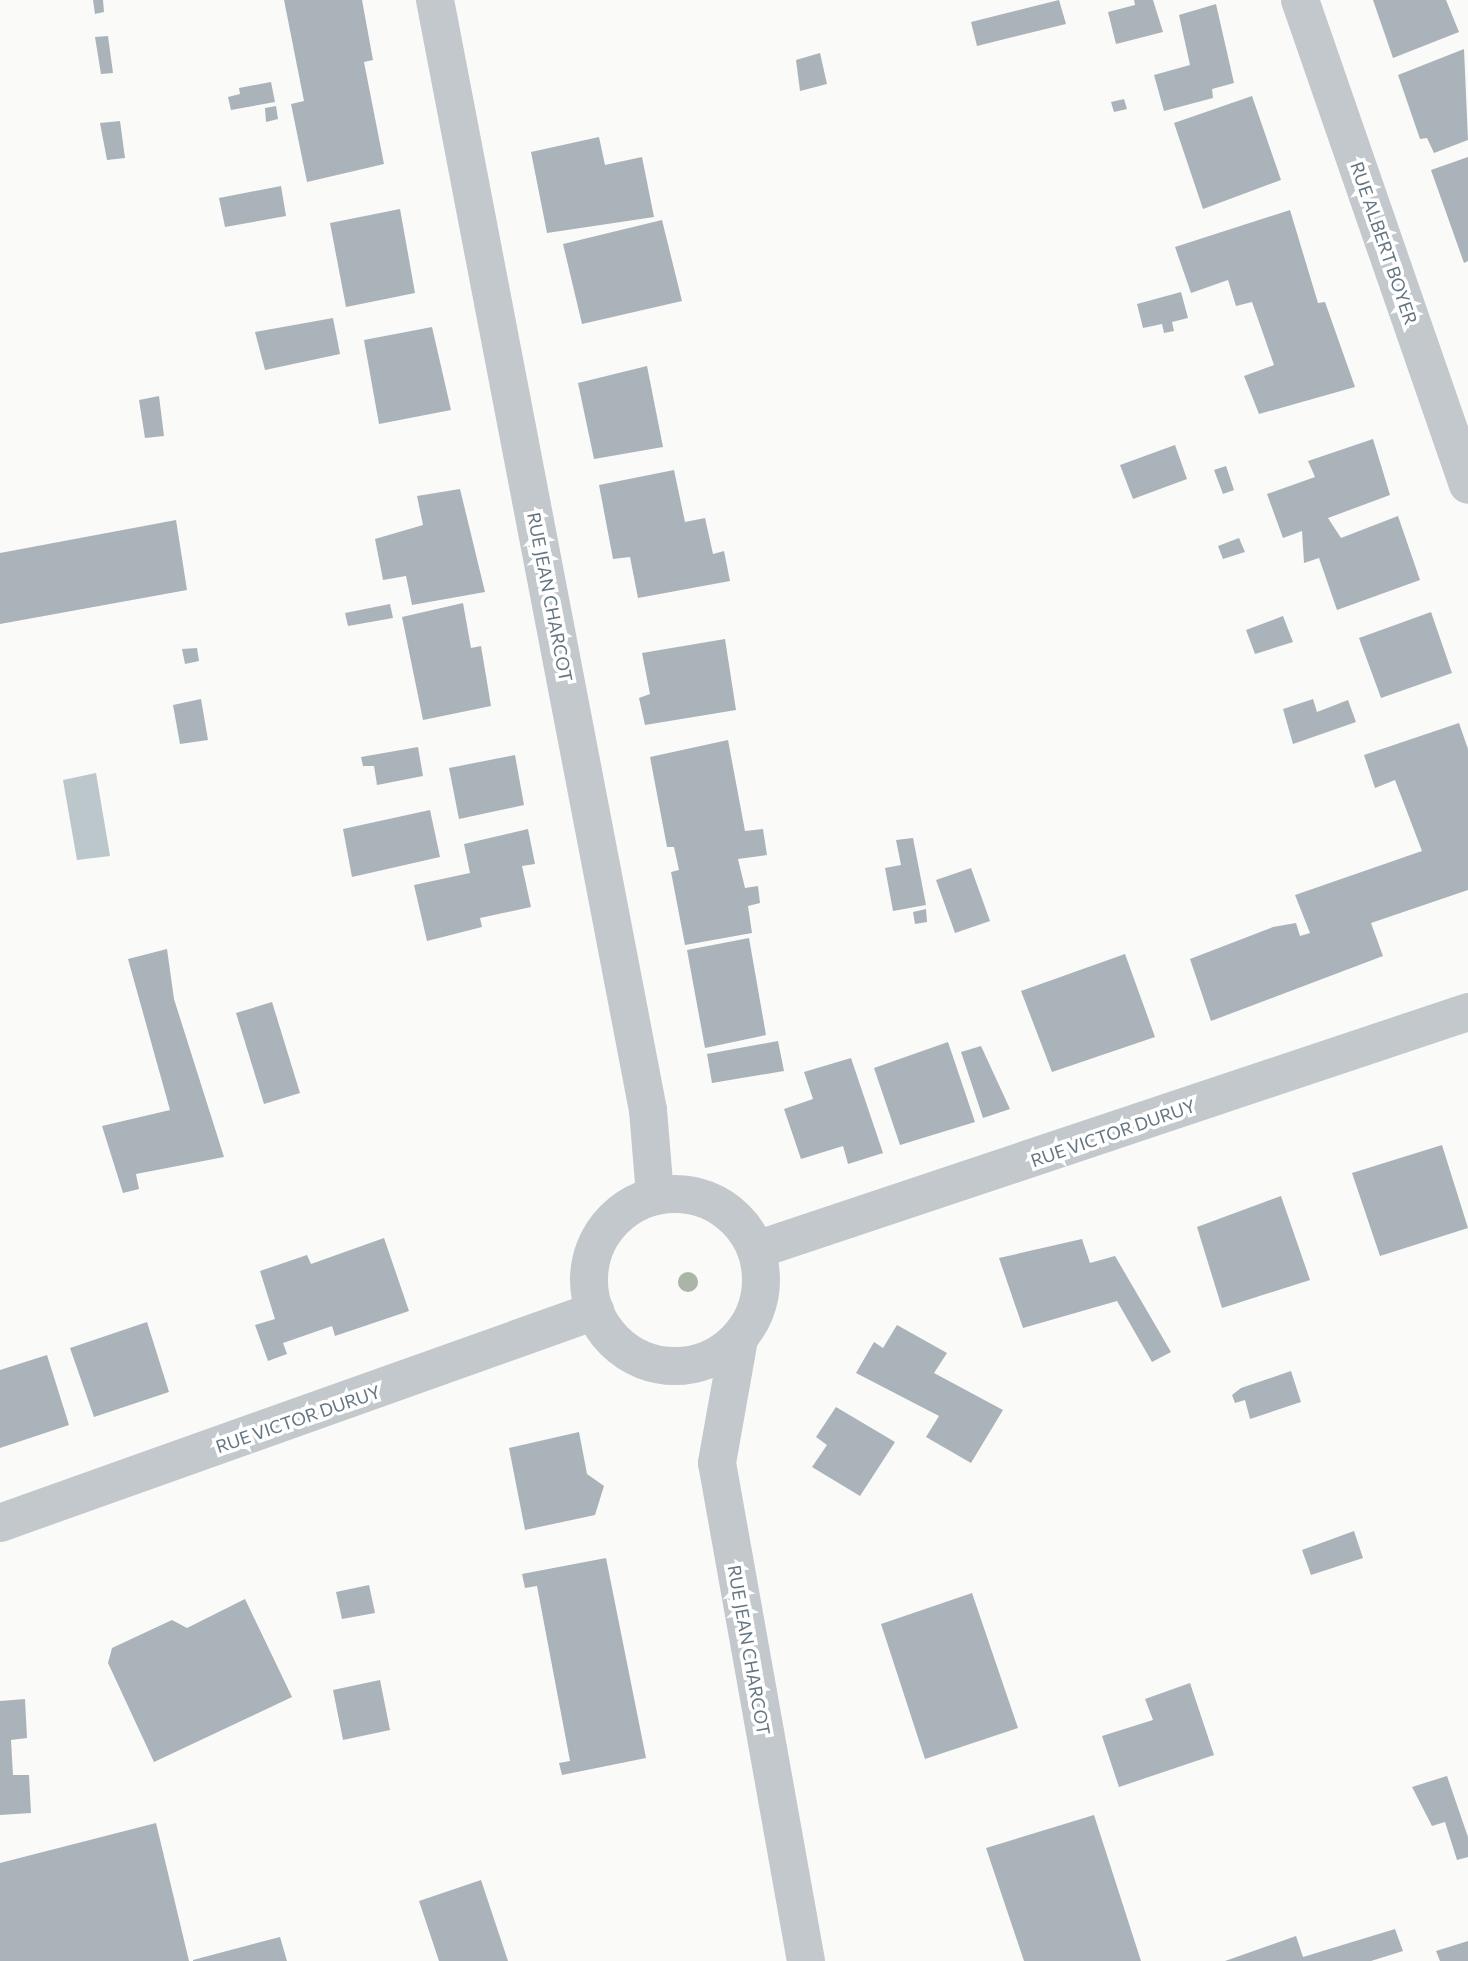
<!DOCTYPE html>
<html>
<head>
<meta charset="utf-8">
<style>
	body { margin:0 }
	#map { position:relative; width:1468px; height:1961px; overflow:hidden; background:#fafaf8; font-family:Commissioner,sans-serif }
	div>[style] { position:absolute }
	.water>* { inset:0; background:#bbc7cb }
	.building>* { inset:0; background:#aab3b9 }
	.minor>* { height:38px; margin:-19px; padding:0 19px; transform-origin:19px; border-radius:19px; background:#c3c8cc }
	.minor>.ring { margin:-19px; padding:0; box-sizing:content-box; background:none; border:38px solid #c3c8cc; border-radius:50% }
	.trees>* { width:20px; height:20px; margin:-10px; border-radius:50%; background:#aab4a7 }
	span { translate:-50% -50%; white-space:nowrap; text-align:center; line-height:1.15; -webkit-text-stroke:7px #fff; paint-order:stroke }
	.street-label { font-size:18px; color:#657683 }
</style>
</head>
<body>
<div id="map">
	<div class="water">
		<i style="clip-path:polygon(96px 773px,110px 856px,77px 860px,63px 780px)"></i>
	</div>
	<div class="building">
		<i style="clip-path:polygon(93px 0,103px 0,104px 12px,95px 14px)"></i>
		<i style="clip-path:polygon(284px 0,362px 0,373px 60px,364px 62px,384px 164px,307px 182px,291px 104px,304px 101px)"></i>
		<i style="clip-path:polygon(1059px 0,1066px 24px,977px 46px,971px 22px)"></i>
		<i style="clip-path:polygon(1134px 0,1153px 0,1163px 32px,1116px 44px,1108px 12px,1135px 5px)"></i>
		<i style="clip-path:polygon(1373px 0,1446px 0,1459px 32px,1393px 58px)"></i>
		<i style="clip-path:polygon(1216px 4px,1234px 83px,1212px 89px,1213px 98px,1164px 111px,1154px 75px,1190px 65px,1179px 15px)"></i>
		<i style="clip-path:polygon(108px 36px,113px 73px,101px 74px,95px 37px)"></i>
		<i style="clip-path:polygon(1464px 49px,1468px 140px,1434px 153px,1427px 138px,1420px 139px,1398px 75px)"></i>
		<i style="clip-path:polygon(820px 53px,827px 84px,800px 91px,796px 60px)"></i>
		<i style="clip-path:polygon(271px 82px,275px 102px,231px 110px,228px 97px,240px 94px,239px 88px)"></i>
		<i style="clip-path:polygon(1252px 96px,1281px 180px,1203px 209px,1174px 123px)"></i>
		<i style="clip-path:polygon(1124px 99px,1127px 109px,1114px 112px,1111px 102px)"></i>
		<i style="clip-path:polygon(276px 106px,278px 119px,266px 122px,265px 108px)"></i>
		<i style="clip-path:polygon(120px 121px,125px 158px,107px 160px,100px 123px)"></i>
		<i style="clip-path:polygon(599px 137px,605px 165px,642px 157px,654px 217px,547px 233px,531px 152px)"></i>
		<i style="clip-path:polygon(1468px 157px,1468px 261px,1464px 263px,1431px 170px)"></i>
		<i style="clip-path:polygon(281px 186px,286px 216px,225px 227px,219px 198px)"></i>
		<i style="clip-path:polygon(400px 209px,415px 293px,346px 307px,330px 223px)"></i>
		<i style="clip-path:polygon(1290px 210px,1318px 303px,1325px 302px,1355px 387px,1259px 414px,1244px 376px,1274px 365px,1252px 302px,1236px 306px,1228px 280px,1191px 293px,1175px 247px)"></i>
		<i style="clip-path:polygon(662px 220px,682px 301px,582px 324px,563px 244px)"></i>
		<i style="clip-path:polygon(1181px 292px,1188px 318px,1172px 322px,1174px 331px,1164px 333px,1162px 324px,1143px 328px,1137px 304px)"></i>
		<i style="clip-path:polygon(333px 318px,340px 354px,265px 370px,255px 332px)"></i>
		<i style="clip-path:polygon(432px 327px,451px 410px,379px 424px,364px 340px)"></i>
		<i style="clip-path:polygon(647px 366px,663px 447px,594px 459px,578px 383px)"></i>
		<i style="clip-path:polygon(159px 396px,164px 436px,145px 438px,139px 400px)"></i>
		<i style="clip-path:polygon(1373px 439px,1390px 495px,1328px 518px,1341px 538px,1398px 516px,1420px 580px,1337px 610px,1319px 558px,1304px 563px,1302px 531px,1283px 538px,1267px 494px,1315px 477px,1308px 461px)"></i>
		<i style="clip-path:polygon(1175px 445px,1187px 479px,1133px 499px,1120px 465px)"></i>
		<i style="clip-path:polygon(1226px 466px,1234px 490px,1223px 494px,1214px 470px)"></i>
		<i style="clip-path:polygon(674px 470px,685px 522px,705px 518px,713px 554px,724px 551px,730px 581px,638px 598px,630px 557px,613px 559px,599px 485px)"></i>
		<i style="clip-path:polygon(460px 489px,485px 592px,412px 605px,406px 576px,383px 580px,375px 539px,423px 525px,417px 496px)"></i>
		<i style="clip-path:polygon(176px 520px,187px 590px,0 624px,0 553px)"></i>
		<i style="clip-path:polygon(1239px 538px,1245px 552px,1223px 559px,1218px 546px)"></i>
		<i style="clip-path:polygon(463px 603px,471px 648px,481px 646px,491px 706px,423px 720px,402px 617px)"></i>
		<i style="clip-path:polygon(390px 604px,393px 618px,348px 626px,345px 613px)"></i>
		<i style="clip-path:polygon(1431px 612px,1452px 673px,1381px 698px,1359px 638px)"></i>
		<i style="clip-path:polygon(1283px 616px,1293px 642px,1255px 654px,1246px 630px)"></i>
		<i style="clip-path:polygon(725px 639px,736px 710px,645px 725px,639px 698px,650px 694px,642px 653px)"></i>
		<i style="clip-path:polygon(197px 648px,199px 661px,185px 664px,182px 649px)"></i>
		<i style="clip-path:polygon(201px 699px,208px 740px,180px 744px,173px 705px)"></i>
		<i style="clip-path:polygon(1313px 699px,1317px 712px,1348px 700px,1356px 722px,1293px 744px,1283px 709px)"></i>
		<i style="clip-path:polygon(1459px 723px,1468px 749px,1468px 890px,1371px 923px,1383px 956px,1211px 1021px,1190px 959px,1273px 927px,1296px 923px,1300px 936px,1310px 933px,1295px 895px,1422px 851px,1395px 780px,1375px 788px,1364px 755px)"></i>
		<i style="clip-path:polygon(728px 740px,745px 831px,763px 829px,767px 855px,738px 859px,745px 888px,758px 886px,760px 903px,748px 906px,752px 933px,685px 945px,671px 872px,679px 870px,674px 847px,667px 847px,650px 757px)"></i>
		<i style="clip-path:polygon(418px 747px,423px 776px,377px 785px,374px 766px,363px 766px,361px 757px)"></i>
		<i style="clip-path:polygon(515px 755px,524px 805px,459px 819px,449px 768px)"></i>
		<i style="clip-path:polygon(430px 810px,440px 857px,352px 877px,343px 829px)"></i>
		<i style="clip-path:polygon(528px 829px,535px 864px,522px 866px,531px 907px,480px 918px,482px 927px,427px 941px,414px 885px,470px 873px,464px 844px)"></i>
		<i style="clip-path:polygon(913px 838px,926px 905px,893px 911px,885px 868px,901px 865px,896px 840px)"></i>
		<i style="clip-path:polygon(971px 868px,990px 921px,955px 933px,936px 880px)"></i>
		<i style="clip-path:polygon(926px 909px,927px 922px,915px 924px,913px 912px)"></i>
		<i style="clip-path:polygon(749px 938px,766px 1035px,705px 1048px,687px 950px)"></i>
		<i style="clip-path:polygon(167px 949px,174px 999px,224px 1157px,136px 1174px,139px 1189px,123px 1193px,102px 1126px,170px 1110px,128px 959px)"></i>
		<i style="clip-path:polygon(1125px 954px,1155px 1037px,1052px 1072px,1021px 991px)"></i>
		<i style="clip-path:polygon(272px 1002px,300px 1093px,264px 1104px,236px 1013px)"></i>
		<i style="clip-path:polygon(778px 1041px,784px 1071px,712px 1083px,707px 1054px)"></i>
		<i style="clip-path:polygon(948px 1042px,975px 1122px,900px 1145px,874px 1068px)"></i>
		<i style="clip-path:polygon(981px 1046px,1010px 1109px,983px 1118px,961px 1052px)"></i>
		<i style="clip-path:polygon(851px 1058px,883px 1153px,848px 1164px,843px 1146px,801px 1159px,784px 1109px,813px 1099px,804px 1072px)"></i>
		<i style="clip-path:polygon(1442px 1145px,1468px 1228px,1380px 1256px,1352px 1173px)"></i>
		<i style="clip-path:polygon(1281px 1196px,1310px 1280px,1222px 1308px,1197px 1227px)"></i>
		<i style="clip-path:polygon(384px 1238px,409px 1311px,335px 1336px,332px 1326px,283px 1343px,287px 1354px,268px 1361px,255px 1325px,275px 1319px,260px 1271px,307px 1255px,311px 1264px)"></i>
		<i style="clip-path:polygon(1082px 1239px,1090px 1263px,1115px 1256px,1171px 1352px,1152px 1362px,1117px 1301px,1023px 1328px,999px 1258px)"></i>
		<i style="clip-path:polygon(147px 1322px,169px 1392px,94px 1417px,70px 1348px)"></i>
		<i style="clip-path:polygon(897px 1325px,947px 1353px,934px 1373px,1003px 1410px,971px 1463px,926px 1437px,939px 1416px,856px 1373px,874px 1342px,883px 1348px)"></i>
		<i style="clip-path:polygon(47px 1355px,69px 1425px,0 1448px,0 1370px)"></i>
		<i style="clip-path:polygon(1291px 1371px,1301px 1402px,1250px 1419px,1245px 1400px,1235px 1403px,1232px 1395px,1241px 1388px)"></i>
		<i style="clip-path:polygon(836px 1407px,895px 1442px,860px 1496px,812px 1467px,827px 1445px,816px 1437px)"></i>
		<i style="clip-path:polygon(579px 1432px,587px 1474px,604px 1486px,595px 1515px,525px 1530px,509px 1448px)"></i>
		<i style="clip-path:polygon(1354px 1531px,1363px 1558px,1311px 1575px,1302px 1550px)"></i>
		<i style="clip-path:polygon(606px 1558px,646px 1758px,562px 1775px,559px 1763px,570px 1761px,537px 1586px,525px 1588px,522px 1574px)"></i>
		<i style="clip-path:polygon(369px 1585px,375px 1613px,342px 1619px,336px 1592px)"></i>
		<i style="clip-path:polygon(972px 1593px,1018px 1728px,925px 1759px,881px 1624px)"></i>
		<i style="clip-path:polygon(245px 1599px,292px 1697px,154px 1762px,108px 1663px,112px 1648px,172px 1620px,187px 1628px)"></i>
		<i style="clip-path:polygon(380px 1680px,390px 1730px,343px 1740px,333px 1690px)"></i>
		<i style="clip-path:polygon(1190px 1683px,1214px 1755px,1119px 1787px,1102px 1736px,1153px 1720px,1145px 1699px)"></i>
		<i style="clip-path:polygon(25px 1699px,27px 1738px,11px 1740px,13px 1775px,29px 1775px,31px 1813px,0 1815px,0 1701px)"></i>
		<i style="clip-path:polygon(1447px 1776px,1468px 1837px,1468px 1857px,1457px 1860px,1445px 1822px,1432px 1826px,1412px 1787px)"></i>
		<i style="clip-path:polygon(1094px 1815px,1141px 1961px,1024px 1961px,986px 1848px)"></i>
		<i style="clip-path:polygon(156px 1823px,189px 1961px,0 1961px,0 1863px)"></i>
		<i style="clip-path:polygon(481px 1880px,508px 1961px,439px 1961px,419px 1901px)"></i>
		<i style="clip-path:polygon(1395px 1929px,1403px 1951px,1371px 1961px,1225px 1961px,1296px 1936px,1303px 1957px)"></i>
		<i style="clip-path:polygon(280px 1937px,287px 1961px,193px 1961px,193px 1960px)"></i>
		<i style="clip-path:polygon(1468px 1941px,1468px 1961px,1440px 1961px,1436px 1951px)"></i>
	</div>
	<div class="minor">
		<i style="left:435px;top:0;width:1130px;rotate:79.14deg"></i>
		<i style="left:648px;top:1110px;width:86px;rotate:85.3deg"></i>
		<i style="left:1300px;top:0;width:513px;rotate:70.89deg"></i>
		<i class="ring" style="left:589px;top:1194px;width:134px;height:134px"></i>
		<i style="left:756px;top:1250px;width:751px;rotate:-18.48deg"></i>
		<i style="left:739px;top:1339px;width:126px;rotate:100.1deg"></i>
		<i style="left:717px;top:1463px;width:506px;rotate:79.87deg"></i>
		<i style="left:0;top:1523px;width:632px;rotate:-19.61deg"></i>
	</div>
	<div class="trees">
		<i style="left:688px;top:1282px"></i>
	</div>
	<div class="street-label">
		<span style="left:1384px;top:243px;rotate:71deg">RUE ALBERT BOYER</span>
		<span style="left:550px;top:597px;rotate:79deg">RUE JEAN CHARCOT</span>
		<span style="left:1113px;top:1133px;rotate:-19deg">RUE VICTOR DURUY</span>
		<span style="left:298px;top:1419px;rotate:-19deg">RUE VICTOR DURUY</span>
		<span style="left:749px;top:1650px;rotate:80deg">RUE JEAN CHARCOT</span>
	</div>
</div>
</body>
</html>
